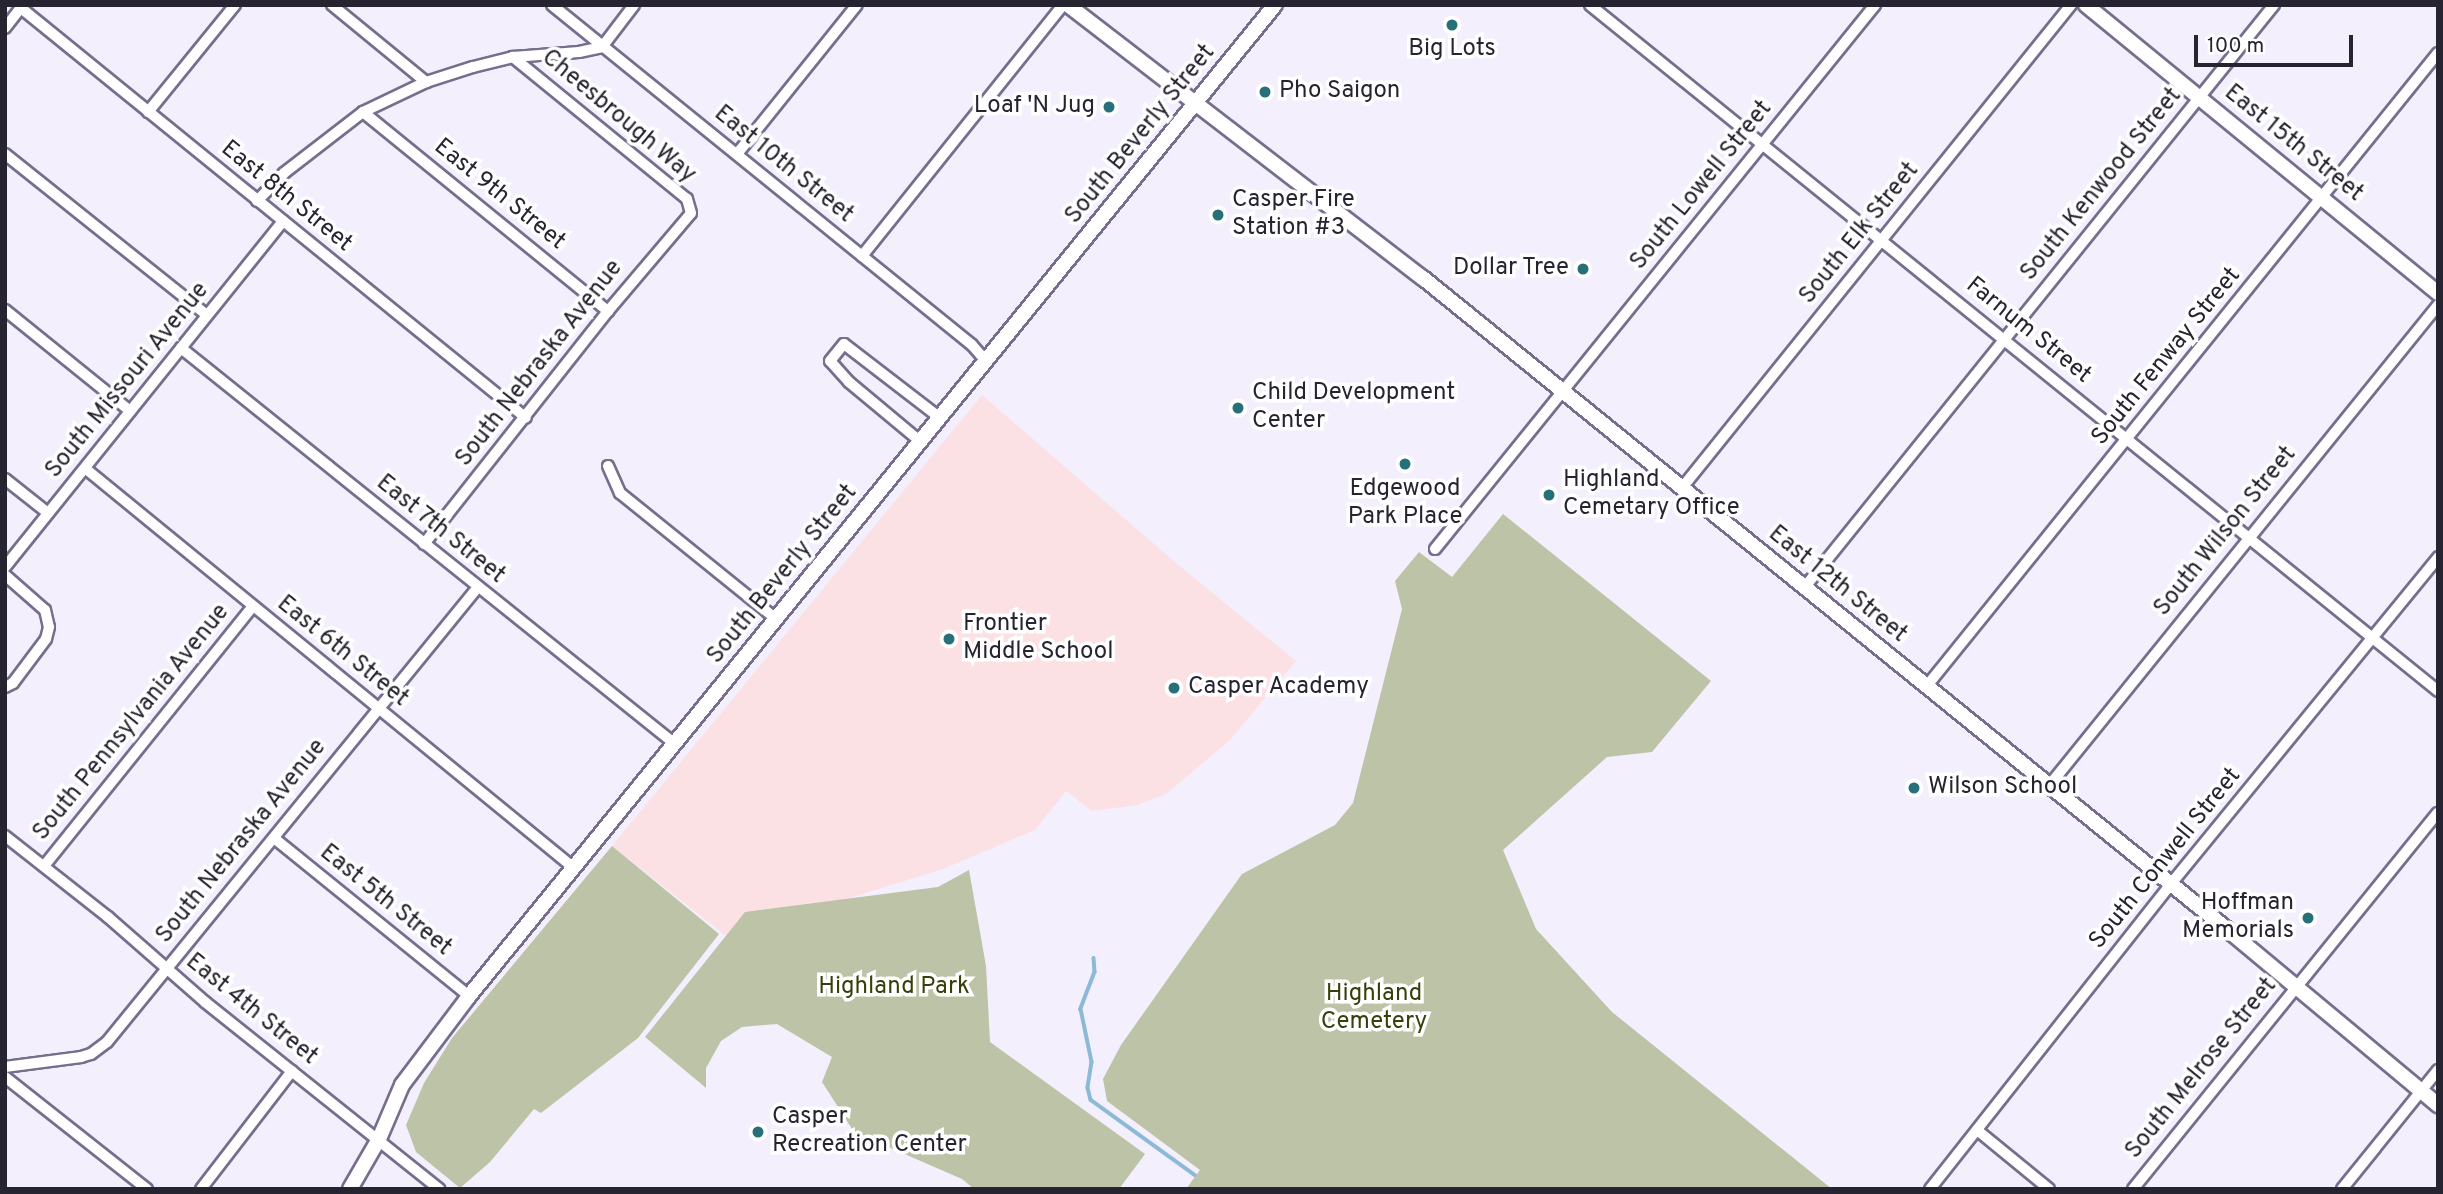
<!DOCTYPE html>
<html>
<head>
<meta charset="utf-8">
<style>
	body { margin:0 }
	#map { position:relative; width:2443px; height:1194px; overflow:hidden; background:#f3effd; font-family:Overpass,sans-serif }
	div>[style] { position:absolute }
	.education>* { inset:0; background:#fbe0e4 }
	.green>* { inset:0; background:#bcc3a6 }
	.stream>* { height:3.5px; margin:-1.75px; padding:0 1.75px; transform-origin:1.75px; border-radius:1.75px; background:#8cbad6 }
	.roads { filter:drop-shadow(2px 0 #766e8c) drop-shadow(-2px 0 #766e8c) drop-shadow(0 2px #766e8c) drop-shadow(0 -2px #766e8c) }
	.street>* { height:10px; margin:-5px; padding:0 5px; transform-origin:5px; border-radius:5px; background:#fff }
	.secondary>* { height:14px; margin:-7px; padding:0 7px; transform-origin:7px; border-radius:7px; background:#fff }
	.dots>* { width:19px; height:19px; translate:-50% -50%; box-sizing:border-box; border:4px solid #fff; border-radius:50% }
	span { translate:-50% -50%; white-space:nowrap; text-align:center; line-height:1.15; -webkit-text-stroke:7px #fff; paint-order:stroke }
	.poi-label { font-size:24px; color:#272431 }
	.left { translate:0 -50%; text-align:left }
	.right { translate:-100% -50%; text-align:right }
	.street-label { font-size:24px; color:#272431 }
	.park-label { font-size:24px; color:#37400a }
	.frame { position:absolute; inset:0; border:7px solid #272431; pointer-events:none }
	.scale { position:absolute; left:2194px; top:35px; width:159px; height:32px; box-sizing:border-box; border:4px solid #272431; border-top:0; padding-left:9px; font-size:21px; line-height:24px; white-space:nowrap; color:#272431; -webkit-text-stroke:5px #fff; paint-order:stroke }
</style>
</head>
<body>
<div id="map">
	<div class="education">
		<i style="clip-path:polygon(982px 395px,1176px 563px,1296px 661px,1230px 740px,1166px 794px,1137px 805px,1092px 811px,1066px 791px,1035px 830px,943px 869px,726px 936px,612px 846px)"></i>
	</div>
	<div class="green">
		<i style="clip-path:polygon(1503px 514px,1711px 681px,1652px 752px,1607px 757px,1503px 850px,1536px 929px,1612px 1012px,1832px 1189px,1186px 1189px,1200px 1170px,1107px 1101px,1103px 1079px,1121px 1045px,1242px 874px,1335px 825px,1353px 803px,1402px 609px,1395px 581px,1419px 552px,1452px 577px)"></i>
		<i style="clip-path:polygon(612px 846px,719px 934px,638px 1038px,541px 1113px,534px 1109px,490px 1162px,460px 1188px,416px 1152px,406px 1125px,424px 1083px,452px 1038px)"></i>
		<i style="clip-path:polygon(969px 870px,986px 966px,990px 1042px,1145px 1154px,1119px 1189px,974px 1189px,962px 1179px,854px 1132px,822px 1082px,832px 1057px,777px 1024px,742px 1027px,721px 1041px,706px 1068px,706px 1088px,645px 1037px,745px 912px,938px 887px)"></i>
	</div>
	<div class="stream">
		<i style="left:1094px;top:958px;width:14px;rotate:86deg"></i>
		<i style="left:1095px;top:972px;width:40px;rotate:111deg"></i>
		<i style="left:1081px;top:1009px;width:54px;rotate:78.3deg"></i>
		<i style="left:1092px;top:1062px;width:26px;rotate:99deg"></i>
		<i style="left:1088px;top:1088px;width:12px;rotate:76deg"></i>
		<i style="left:1091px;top:1100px;width:128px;rotate:35.8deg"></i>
	</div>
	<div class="roads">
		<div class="street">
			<i style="left:332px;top:5px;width:122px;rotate:39.3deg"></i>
			<i style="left:552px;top:5px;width:540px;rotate:38.99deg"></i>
			<i style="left:972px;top:345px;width:20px;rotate:49deg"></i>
			<i style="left:1590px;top:5px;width:1091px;rotate:38.97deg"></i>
			<i style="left:21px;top:8px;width:650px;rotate:39.07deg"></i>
			<i style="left:5px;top:28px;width:29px;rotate:-52deg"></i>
			<i style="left:148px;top:112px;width:138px;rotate:-50.9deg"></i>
			<i style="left:363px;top:112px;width:316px;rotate:39.1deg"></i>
			<i style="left:5px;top:154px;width:258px;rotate:38.6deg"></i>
			<i style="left:737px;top:154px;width:191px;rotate:-51.2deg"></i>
			<i style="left:257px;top:201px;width:39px;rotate:-46deg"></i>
			<i style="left:284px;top:173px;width:100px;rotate:-37.7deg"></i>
			<i style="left:363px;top:112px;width:70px;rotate:-25.5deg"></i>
			<i style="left:426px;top:82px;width:49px;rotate:-17.7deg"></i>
			<i style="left:473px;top:67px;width:41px;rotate:-14deg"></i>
			<i style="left:513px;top:57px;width:66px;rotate:-4.3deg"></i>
			<i style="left:579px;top:52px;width:24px;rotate:-12deg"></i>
			<i style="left:602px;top:47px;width:53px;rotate:-52.7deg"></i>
			<i style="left:862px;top:256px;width:322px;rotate:-51.3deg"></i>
			<i style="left:5px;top:310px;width:161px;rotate:38.9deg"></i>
			<i style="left:181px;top:348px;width:633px;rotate:38.72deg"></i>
			<i style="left:921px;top:442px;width:94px;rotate:-140.2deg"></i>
			<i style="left:849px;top:382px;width:28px;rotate:-132deg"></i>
			<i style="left:830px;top:361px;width:22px;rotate:-51deg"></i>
			<i style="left:844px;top:344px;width:121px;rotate:37.6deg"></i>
			<i style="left:608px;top:466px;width:30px;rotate:66deg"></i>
			<i style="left:620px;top:493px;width:201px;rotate:38.9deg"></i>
			<i style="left:86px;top:469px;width:630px;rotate:39.27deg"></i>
			<i style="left:5px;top:479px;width:55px;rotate:38.3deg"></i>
			<i style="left:1681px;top:489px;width:622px;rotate:-51.14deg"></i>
			<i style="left:424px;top:544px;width:297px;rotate:-51.7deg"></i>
			<i style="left:608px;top:311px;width:128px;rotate:-49.7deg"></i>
			<i style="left:691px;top:213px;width:15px;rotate:-106deg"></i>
			<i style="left:687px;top:199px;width:225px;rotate:-140.8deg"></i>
			<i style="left:1435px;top:549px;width:700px;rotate:-51.03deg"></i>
			<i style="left:5px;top:567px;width:444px;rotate:-51.2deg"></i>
			<i style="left:5px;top:575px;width:53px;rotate:41.2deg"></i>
			<i style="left:45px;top:610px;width:17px;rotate:77deg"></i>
			<i style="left:49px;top:627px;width:12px;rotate:104deg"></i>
			<i style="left:46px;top:639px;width:55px;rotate:126.9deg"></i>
			<i style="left:13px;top:683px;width:9px;rotate:153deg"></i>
			<i style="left:1804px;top:588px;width:749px;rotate:-51.13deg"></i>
			<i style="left:1926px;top:687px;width:815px;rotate:-51.08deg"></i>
			<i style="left:2048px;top:787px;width:620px;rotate:-51.02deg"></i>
			<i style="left:5px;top:836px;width:131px;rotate:38.2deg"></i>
			<i style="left:108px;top:917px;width:129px;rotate:41.2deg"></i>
			<i style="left:205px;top:1002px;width:300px;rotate:38.6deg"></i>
			<i style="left:274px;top:838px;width:251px;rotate:39deg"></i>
			<i style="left:44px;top:866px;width:332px;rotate:-51.2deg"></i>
			<i style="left:5px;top:1067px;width:77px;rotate:-7.5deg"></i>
			<i style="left:81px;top:1057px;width:10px;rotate:-17deg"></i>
			<i style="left:91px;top:1054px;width:20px;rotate:-37deg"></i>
			<i style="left:107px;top:1042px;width:587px;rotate:-50.81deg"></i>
			<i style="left:5px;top:1077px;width:181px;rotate:38.3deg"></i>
			<i style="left:1977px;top:1130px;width:93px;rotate:39.3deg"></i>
			<i style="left:201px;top:1189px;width:149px;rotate:-52.4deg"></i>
			<i style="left:1930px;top:1189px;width:387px;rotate:-51.7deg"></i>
			<i style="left:2170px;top:885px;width:424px;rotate:-50.7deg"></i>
			<i style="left:2133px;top:1189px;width:484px;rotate:-51deg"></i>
			<i style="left:2342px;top:1189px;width:153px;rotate:-51.1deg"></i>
		</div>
		<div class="secondary">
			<i style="left:1068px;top:5px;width:448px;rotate:37.6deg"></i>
			<i style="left:1423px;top:278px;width:1044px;rotate:39.01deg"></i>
			<i style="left:2234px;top:935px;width:266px;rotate:39.8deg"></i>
			<i style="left:2086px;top:5px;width:455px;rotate:39.3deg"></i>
			<i style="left:350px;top:1189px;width:58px;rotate:-59.9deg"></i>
			<i style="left:379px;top:1139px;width:59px;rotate:-66.9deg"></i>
			<i style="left:402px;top:1085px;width:111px;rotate:-53deg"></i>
			<i style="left:469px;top:996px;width:1277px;rotate:-50.88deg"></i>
		</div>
	</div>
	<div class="dots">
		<i style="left:1452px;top:25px;background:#277079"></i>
		<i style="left:1265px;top:92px;background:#277079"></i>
		<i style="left:1109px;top:107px;background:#277079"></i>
		<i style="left:1218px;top:215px;background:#277079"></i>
		<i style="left:1583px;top:269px;background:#277079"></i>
		<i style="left:1238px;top:408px;background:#277079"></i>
		<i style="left:1405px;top:464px;background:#277079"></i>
		<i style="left:1549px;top:495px;background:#277079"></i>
		<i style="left:949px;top:639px;background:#277079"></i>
		<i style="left:1174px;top:688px;background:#277079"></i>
		<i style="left:1914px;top:788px;background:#277079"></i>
		<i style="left:2308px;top:918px;background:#277079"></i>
		<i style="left:758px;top:1132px;background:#277079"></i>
	</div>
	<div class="poi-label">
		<span style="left:1452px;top:50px">Big Lots</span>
		<span class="left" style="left:1279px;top:92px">Pho Saigon</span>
		<span class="right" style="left:1095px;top:107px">Loaf 'N Jug</span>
		<span class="left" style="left:1232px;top:215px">Casper Fire<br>Station #3</span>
		<span class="right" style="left:1569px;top:269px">Dollar Tree</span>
		<span class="left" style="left:1252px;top:408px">Child Development<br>Center</span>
		<span class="left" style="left:1563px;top:495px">Highland<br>Cemetary Office</span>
		<span style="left:1405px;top:504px">Edgewood<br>Park Place</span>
		<span class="left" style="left:963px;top:639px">Frontier<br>Middle School</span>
		<span class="left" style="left:1188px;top:688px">Casper Academy</span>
		<span class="left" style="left:1928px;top:788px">Wilson School</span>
		<span class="right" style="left:2294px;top:918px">Hoffman<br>Memorials</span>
		<span class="left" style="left:772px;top:1132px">Casper<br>Recreation Center</span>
	</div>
	<div class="street-label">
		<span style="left:618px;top:117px;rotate:40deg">Cheesbrough Way</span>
		<span style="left:1141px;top:135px;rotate:-51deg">South Beverly Street</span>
		<span style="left:2293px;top:144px;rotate:39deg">East 15th Street</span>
		<span style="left:783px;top:165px;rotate:39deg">East 10th Street</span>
		<span style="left:2102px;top:185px;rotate:-51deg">South Kenwood Street</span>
		<span style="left:1702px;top:186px;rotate:-51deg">South Lowell Street</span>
		<span style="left:499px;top:195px;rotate:39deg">East 9th Street</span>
		<span style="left:286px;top:197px;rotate:39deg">East 8th Street</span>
		<span style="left:1860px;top:234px;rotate:-51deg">South Elk Street</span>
		<span style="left:2028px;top:331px;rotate:39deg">Farnum Street</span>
		<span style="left:2167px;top:357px;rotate:-51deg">South Fenway Street</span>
		<span style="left:540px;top:364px;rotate:-52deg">South Nebraska Avenue</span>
		<span style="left:128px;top:381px;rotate:-51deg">South Missouri Avenue</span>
		<span style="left:440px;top:530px;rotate:39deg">East 7th Street</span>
		<span style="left:2226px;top:532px;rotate:-51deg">South Wilson Street</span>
		<span style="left:783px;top:575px;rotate:-51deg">South Beverly Street</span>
		<span style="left:1837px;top:585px;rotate:39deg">East 12th Street</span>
		<span style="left:342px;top:652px;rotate:39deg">East 6th Street</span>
		<span style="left:132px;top:723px;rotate:-51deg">South Pennsylvania Avenue</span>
		<span style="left:242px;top:842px;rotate:-51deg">South Nebraska Avenue</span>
		<span style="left:2166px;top:859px;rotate:-51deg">South Conwell Street</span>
		<span style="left:385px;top:901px;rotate:39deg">East 5th Street</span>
		<span style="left:251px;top:1010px;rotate:39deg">East 4th Street</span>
		<span style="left:2202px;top:1069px;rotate:-51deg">South Melrose Street</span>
	</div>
	<div class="park-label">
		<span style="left:894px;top:988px">Highland Park</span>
		<span style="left:1374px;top:1009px">Highland<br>Cemetery</span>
	</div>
	<div class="frame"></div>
	<div class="scale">100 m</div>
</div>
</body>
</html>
